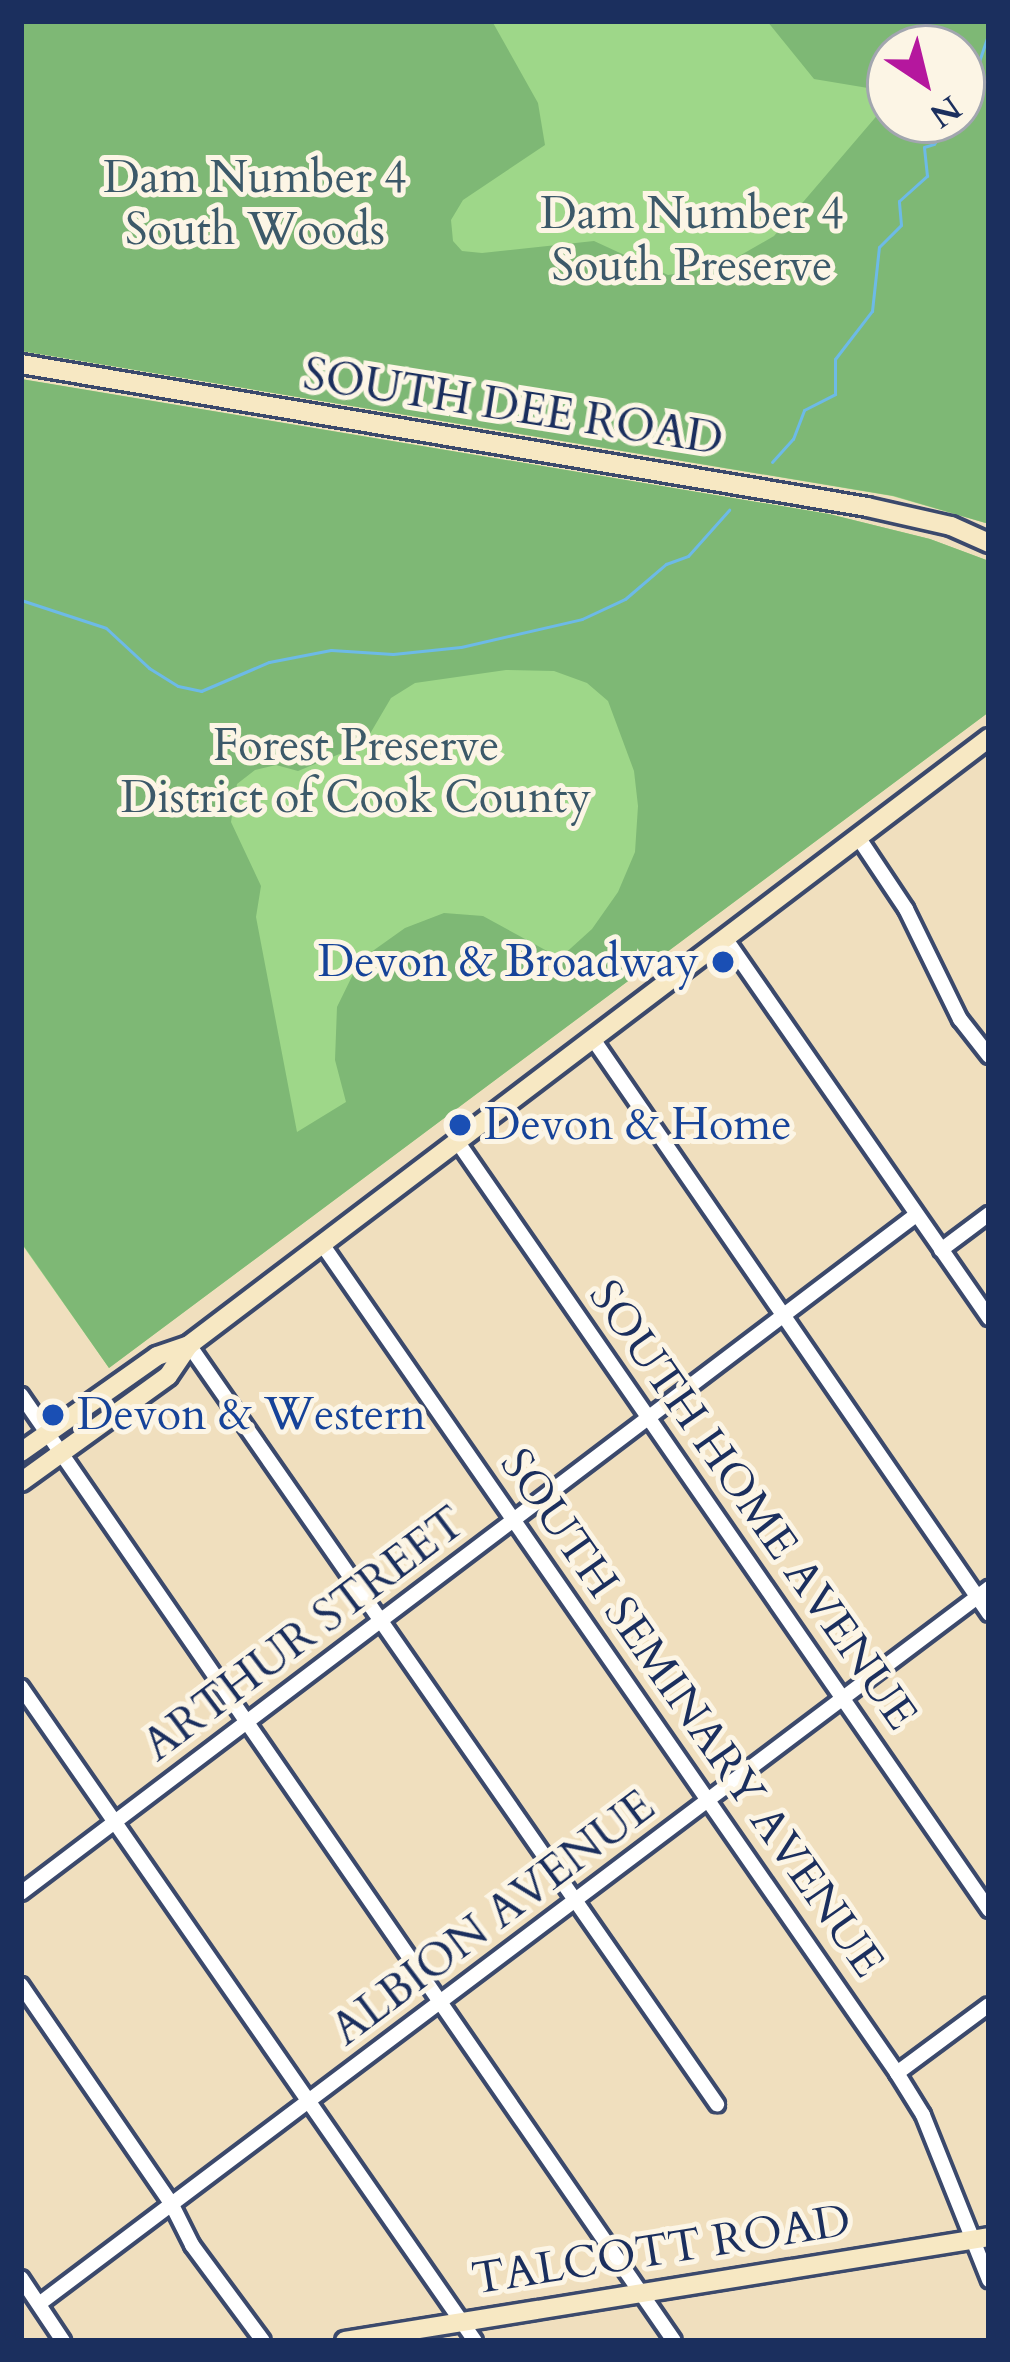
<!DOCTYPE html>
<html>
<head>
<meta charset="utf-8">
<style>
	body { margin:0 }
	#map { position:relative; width:1010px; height:2362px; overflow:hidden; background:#f0dfbe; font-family:Cardo,serif }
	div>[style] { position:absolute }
	.green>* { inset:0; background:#9ed789 }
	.forest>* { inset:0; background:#7eb875 }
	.stream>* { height:3px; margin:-1.5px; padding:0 1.5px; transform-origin:1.5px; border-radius:1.5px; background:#6dbae7 }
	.roads { filter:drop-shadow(3px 0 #3b496c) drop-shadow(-3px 0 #3b496c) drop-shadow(0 3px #3b496c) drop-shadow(0 -3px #3b496c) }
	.street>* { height:14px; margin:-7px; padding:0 7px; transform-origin:7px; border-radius:7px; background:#fff }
	.secondary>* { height:18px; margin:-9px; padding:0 9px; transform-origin:9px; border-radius:9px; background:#f7e8c3 }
	.dots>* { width:33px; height:33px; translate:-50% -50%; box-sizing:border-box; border:6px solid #fcf5e5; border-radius:50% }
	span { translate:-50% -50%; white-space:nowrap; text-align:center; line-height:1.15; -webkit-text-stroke:10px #fcf5e5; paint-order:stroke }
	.park-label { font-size:45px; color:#3c5969 }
	.street-label { font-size:45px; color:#1b2f5e }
	.transit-label { font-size:45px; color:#164399 }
	.right { translate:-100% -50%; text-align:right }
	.left { translate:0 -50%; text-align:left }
	.frame { position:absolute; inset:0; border:24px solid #1b2f5e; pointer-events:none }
	.north { position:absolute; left:866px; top:24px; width:120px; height:120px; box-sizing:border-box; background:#fcf5e5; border:3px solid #a2a6af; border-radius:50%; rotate:145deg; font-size:33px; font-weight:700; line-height:48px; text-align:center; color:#1b2f5e }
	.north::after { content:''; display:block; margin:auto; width:42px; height:54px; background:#b5179e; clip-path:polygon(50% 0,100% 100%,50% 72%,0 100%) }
</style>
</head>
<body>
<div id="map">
	<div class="green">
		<i style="clip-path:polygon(evenodd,21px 21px,989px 21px,989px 524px,892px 496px,21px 351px,21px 21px,890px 48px,962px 48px,962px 120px,890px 120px,890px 48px)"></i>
		<i style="clip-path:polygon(21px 379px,829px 514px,930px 539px,989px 561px,989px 712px,109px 1368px,21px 1243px)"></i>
	</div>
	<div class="forest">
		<i style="clip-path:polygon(evenodd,21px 21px,492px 21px,538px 103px,545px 145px,463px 200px,451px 220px,453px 241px,462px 251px,482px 253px,594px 241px,668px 275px,720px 267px,774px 236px,886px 105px,874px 89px,814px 79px,767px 21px,989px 21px,989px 524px,894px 496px,21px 351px,21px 21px,890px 48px,962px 48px,962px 120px,890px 120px,890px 48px)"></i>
		<i style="clip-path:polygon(evenodd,21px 379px,829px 514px,930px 539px,989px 561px,989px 712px,109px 1368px,21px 1242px,21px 379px,506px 670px,554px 671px,587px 683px,608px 701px,634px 771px,638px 806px,635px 852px,618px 892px,592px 929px,560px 958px,483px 916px,444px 913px,405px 928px,360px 960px,337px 1007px,335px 1060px,346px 1102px,297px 1132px,256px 917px,261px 886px,231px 822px,237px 784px,255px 770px,276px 765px,298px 771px,364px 744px,391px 698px,415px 683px,506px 670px)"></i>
	</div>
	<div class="stream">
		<i style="left:962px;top:111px;width:83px;rotate:-71.1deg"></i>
		<i style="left:772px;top:462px;width:31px;rotate:-48deg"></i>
		<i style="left:793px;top:439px;width:31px;rotate:-69deg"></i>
		<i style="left:804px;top:410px;width:35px;rotate:-27deg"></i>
		<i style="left:835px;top:394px;width:35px;rotate:-90deg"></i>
		<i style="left:835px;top:359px;width:61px;rotate:-52.4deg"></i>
		<i style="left:872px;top:311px;width:64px;rotate:-83.8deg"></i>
		<i style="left:879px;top:247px;width:31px;rotate:-45deg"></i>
		<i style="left:901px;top:225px;width:24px;rotate:-95deg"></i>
		<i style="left:899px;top:201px;width:38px;rotate:-42deg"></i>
		<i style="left:927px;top:176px;width:29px;rotate:-96deg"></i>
		<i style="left:924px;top:147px;width:10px;rotate:-17deg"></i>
		<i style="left:934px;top:144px;width:29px;rotate:-55deg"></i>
		<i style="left:21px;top:600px;width:89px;rotate:18.2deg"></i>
		<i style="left:106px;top:628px;width:59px;rotate:42.9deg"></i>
		<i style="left:149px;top:668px;width:34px;rotate:32deg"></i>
		<i style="left:178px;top:686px;width:24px;rotate:12deg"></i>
		<i style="left:201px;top:691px;width:74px;rotate:-23.1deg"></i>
		<i style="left:269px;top:662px;width:63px;rotate:-11deg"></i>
		<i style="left:331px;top:650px;width:62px;rotate:3.7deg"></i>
		<i style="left:393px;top:654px;width:68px;rotate:-5.9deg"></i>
		<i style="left:461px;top:647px;width:124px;rotate:-13deg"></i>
		<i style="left:582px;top:619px;width:47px;rotate:-24.9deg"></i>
		<i style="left:625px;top:599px;width:54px;rotate:-40.5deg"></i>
		<i style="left:666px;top:564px;width:23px;rotate:-20deg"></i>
		<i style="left:688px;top:556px;width:62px;rotate:-48.3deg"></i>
	</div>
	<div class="roads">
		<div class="street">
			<i style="left:858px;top:837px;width:87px;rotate:56.3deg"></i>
			<i style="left:906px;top:909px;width:123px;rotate:63.9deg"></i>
			<i style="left:960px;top:1019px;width:47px;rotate:51.9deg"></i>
			<i style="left:725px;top:938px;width:463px;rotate:55.2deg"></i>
			<i style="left:593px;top:1039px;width:698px;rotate:55.44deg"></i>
			<i style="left:457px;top:1141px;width:935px;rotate:55.32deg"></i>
			<i style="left:322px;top:1244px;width:1009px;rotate:55.25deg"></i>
			<i style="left:897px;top:2073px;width:49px;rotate:58.2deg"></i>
			<i style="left:923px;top:2115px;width:178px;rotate:68.2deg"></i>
			<i style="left:941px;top:1250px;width:60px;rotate:-36.9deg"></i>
			<i style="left:189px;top:1345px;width:925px;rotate:55.18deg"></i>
			<i style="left:21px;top:1395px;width:1149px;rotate:55.38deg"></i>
			<i style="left:21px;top:1687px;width:796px;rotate:55.23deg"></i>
			<i style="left:21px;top:1893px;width:1123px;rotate:-37.15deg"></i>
			<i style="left:21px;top:1985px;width:267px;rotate:55.5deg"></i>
			<i style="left:172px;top:2205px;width:45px;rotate:63.4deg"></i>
			<i style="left:192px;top:2245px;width:119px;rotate:53.5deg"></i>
			<i style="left:897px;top:2073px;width:114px;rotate:-36.5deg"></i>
			<i style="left:21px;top:2278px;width:76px;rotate:56.3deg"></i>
			<i style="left:39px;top:2304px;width:1190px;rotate:-37deg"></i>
		</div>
		<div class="secondary">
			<i style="left:21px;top:364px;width:858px;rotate:9.59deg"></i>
			<i style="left:867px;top:507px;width:86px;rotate:12.7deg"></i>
			<i style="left:951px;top:526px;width:42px;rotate:24.1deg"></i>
			<i style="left:21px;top:1452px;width:166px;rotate:-35.2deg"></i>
			<i style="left:157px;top:1356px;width:34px;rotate:-19deg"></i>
			<i style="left:189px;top:1345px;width:1004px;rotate:-37.19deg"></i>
			<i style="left:21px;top:1482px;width:181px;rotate:-35.8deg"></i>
			<i style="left:168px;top:1376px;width:36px;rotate:-56deg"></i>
			<i style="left:345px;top:2341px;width:652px;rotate:-9.17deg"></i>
		</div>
	</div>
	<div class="dots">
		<i style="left:723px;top:962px;background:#1a4fb4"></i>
		<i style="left:460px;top:1125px;background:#1a4fb4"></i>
		<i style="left:53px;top:1415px;background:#1a4fb4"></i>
	</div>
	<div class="park-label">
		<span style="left:255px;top:204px">Dam Number 4<br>South Woods</span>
		<span style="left:692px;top:240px">Dam Number 4<br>South Preserve</span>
		<span style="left:356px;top:772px">Forest Preserve<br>District of Cook County</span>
	</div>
	<div class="street-label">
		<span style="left:513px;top:407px;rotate:9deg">SOUTH DEE ROAD</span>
		<span style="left:753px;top:1505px;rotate:55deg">SOUTH HOME AVENUE</span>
		<span style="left:304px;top:1634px;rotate:-37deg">ARTHUR STREET</span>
		<span style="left:692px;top:1713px;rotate:55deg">SOUTH SEMINARY AVENUE</span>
		<span style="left:493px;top:1918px;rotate:-37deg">ALBION AVENUE</span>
		<span style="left:661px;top:2250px;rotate:-9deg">TALCOTT ROAD</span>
	</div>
	<div class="transit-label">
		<span class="right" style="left:699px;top:962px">Devon &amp; Broadway</span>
		<span class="left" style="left:484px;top:1125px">Devon &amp; Home</span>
		<span class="left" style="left:77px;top:1415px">Devon &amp; Western</span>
	</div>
	<div class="frame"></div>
	<div class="north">N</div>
</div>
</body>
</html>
